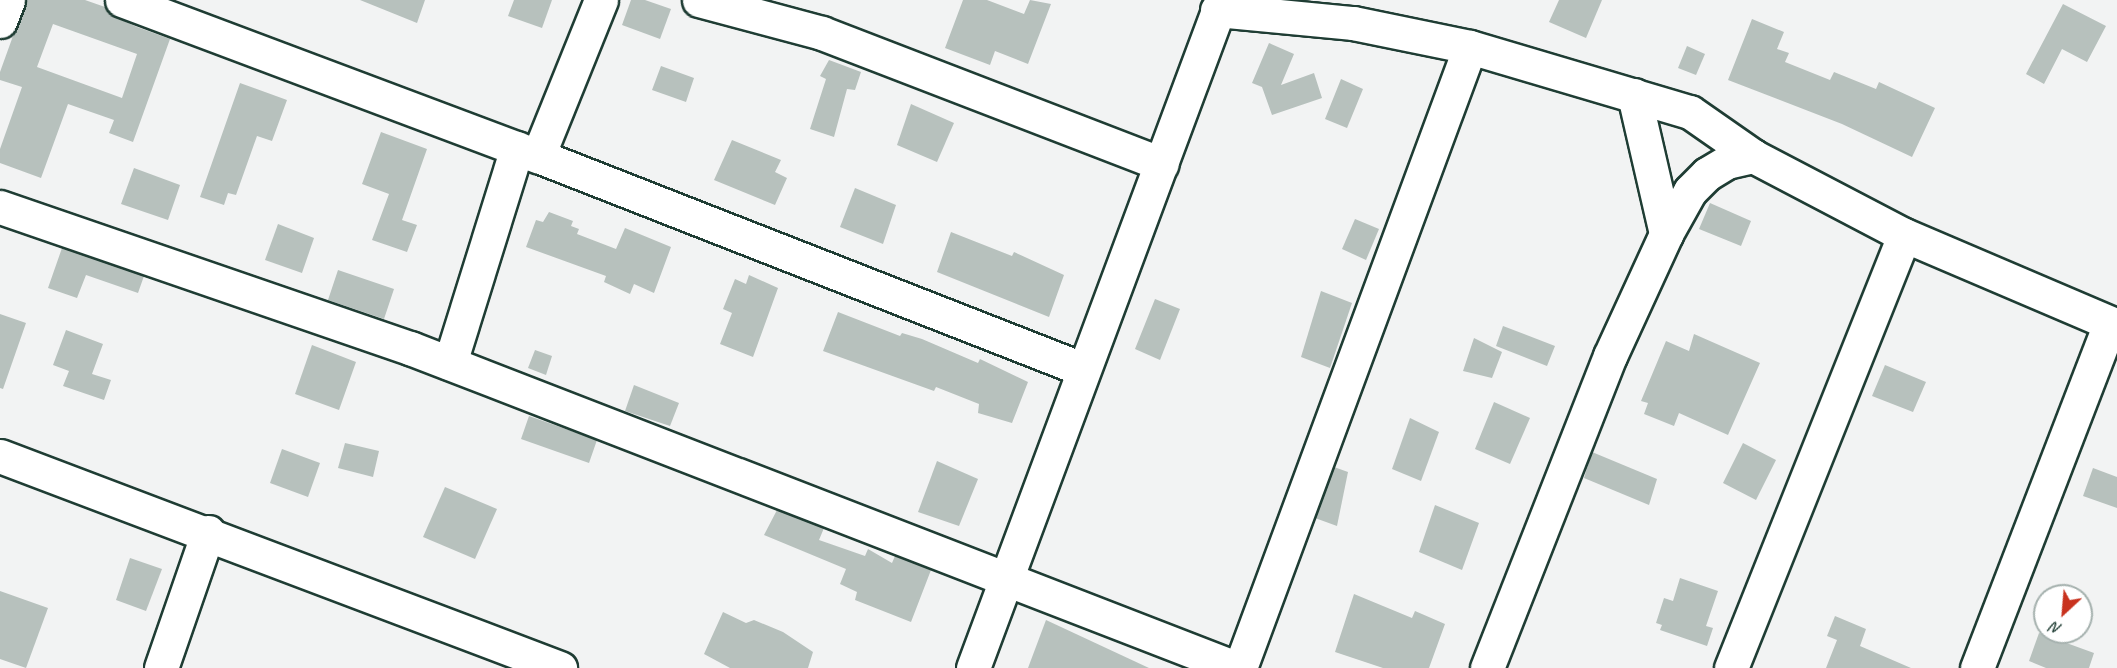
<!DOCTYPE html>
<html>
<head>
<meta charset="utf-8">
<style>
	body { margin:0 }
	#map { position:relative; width:2117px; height:668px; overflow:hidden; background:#f2f3f3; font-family:Caveat,sans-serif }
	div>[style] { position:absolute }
	.building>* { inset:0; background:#b7c1bd }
	.roads { filter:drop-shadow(2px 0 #1f3d34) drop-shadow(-2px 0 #1f3d34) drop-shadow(0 2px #1f3d34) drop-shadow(0 -2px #1f3d34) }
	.minor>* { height:33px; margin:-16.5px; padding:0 16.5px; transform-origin:16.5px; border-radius:16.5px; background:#fff }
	span { translate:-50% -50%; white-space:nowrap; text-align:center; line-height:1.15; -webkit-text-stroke:5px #fff; paint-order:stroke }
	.north { position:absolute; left:2033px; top:584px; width:60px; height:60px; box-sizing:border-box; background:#fff; border:2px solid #a5b1ae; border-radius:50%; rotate:206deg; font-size:16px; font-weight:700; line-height:24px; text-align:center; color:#1f3d34 }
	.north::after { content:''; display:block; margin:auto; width:21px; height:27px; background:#c8321e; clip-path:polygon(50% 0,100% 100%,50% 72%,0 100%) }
</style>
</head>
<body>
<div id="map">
	<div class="building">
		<i style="clip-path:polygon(evenodd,26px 0,85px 0,105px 7px,115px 17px,137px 27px,170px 39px,133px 142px,109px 133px,114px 120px,68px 104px,41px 178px,0 163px,0 149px,22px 87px,0 80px,0 72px,26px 0,53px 24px,137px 54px,122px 98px,37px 67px,53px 24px)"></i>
		<i style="clip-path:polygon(360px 0,425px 0,417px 23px)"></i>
		<i style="clip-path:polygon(514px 0,552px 0,542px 28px,508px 16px)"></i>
		<i style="clip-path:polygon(631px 0,645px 0,671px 9px,660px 39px,622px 25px)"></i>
		<i style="clip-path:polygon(963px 0,987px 0,1024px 14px,1030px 0,1051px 4px,1028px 64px,995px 51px,990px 65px,945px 48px)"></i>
		<i style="clip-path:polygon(1559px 0,1602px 0,1586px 38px,1549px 22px)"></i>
		<i style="clip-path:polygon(2063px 4px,2106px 26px,2087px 62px,2062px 49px,2044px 84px,2026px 74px)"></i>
		<i style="clip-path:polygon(1752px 19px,1784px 32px,1777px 49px,1789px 53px,1785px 62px,1830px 80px,1834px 72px,1876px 89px,1879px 82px,1935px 108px,1912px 157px,1842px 124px,1728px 80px)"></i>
		<i style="clip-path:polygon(1269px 43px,1294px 54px,1281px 85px,1314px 73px,1322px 98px,1272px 115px,1262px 87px,1252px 83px)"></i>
		<i style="clip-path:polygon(1687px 46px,1705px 54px,1696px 75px,1678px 68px)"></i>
		<i style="clip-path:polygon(829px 60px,861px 72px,855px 90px,847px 89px,834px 137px,810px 129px,826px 79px,820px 76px)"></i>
		<i style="clip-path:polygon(661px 66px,694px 78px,686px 102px,652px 90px)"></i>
		<i style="clip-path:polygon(1341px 79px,1363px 89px,1347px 128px,1325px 119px)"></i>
		<i style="clip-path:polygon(240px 83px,287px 100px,272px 141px,257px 136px,236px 195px,228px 193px,224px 205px,200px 197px)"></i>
		<i style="clip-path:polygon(911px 104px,954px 123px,937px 162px,897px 145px)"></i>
		<i style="clip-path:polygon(381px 132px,427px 149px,402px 220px,417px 225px,407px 252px,372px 240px,389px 194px,362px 184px)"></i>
		<i style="clip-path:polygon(732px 140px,781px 160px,775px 172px,787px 178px,775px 205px,714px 180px)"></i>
		<i style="clip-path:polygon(134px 168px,180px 185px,168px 220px,121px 204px)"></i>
		<i style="clip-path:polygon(855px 188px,896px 205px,883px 244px,840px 227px)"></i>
		<i style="clip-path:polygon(1710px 203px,1751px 221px,1741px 246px,1699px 229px)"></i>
		<i style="clip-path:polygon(549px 212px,573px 221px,571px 226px,579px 229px,577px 234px,616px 249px,625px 228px,671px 247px,654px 293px,634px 284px,630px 294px,604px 282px,606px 276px,526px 247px,536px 220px,543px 222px)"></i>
		<i style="clip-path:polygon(1355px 219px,1379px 229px,1366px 260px,1342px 249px)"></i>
		<i style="clip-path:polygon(278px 224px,314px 238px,302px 273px,265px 260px)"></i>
		<i style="clip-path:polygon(951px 232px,1012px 256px,1014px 252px,1064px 275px,1049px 317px,937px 272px)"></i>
		<i style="clip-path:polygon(62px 248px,144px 276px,138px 293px,86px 275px,77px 298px,48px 288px)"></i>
		<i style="clip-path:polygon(338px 270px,394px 289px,384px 319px,328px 300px)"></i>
		<i style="clip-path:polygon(749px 275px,778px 288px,753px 357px,720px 344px,732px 313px,723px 309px,735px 279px,746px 284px)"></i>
		<i style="clip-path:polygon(1321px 291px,1352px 303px,1330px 368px,1301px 357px)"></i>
		<i style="clip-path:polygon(1155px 299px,1180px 309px,1160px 360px,1135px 349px)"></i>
		<i style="clip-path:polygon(838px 312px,900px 336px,902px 333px,922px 339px,978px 363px,980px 359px,1028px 382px,1012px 423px,978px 413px,979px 404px,936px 387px,934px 391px,823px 351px)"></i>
		<i style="clip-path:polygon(0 314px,26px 323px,3px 389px,0 388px)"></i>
		<i style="clip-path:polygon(1503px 326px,1555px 346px,1547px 366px,1496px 346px)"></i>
		<i style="clip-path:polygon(66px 330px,103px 344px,92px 374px,111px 380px,104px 400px,63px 386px,69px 371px,53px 365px)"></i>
		<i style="clip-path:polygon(1694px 334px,1760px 363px,1728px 435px,1679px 413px,1674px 426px,1644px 414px,1648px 403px,1641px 401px,1666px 341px,1689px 351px)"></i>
		<i style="clip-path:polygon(1474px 338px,1502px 352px,1492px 378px,1463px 371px)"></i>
		<i style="clip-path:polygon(312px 345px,356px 362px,339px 410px,295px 394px)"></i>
		<i style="clip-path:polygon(535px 350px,552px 356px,546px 375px,528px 368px)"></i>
		<i style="clip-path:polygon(1885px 365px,1926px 382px,1913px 412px,1872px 396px)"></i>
		<i style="clip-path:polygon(634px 385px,679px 403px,670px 426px,625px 411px)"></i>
		<i style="clip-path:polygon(1494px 402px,1530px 418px,1510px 464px,1475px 449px)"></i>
		<i style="clip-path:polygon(529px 416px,597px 440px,589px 463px,521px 439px)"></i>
		<i style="clip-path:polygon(1410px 418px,1439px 432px,1421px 481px,1392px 469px)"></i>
		<i style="clip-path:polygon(345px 443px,379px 451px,373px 477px,338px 468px)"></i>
		<i style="clip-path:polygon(1743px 443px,1776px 460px,1756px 500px,1723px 483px)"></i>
		<i style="clip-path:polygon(282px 449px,320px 463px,308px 497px,270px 483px)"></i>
		<i style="clip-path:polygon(1592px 452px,1657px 479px,1649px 505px,1584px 478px)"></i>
		<i style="clip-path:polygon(937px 461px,978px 479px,959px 526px,918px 512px)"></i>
		<i style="clip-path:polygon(1334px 467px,1348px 472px,1337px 526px,1315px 518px)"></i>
		<i style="clip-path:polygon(2093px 468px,2117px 477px,2117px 508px,2083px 496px)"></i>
		<i style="clip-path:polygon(445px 487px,497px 509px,475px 559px,423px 537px)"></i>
		<i style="clip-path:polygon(1435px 505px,1479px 523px,1462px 570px,1419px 552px)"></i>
		<i style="clip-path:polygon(777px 510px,824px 528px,819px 540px,865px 556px,868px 549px,892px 563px,895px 556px,931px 570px,911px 622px,855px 600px,857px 592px,840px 584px,846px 569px,764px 535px)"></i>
		<i style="clip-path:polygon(130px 558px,162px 569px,146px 611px,116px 600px)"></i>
		<i style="clip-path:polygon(1680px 578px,1718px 591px,1706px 626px,1713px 628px,1707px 646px,1660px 630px,1662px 625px,1656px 623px,1664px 598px,1673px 601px)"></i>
		<i style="clip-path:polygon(0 591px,48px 608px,26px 668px,0 659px)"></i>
		<i style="clip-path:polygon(1354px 594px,1412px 618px,1415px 611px,1445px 624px,1429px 668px,1383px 668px,1335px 652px)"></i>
		<i style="clip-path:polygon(723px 612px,746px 623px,754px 620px,783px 632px,813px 652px,808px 668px,730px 668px,704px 654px)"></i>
		<i style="clip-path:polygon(1835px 616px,1866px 629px,1860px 646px,1911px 668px,1826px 668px,1837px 640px,1827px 636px)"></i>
		<i style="clip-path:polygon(1046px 620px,1149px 668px,1028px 668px)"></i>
		<i style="clip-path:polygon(2039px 633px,2094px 653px,2089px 668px,2046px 668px,2029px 661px)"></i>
	</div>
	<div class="roads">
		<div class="minor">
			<i style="left:122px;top:0;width:444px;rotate:20.6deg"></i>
			<i style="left:538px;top:156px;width:584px;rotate:21.38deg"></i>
			<i style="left:699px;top:0;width:127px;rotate:15deg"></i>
			<i style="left:822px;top:33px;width:364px;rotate:21.1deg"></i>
			<i style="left:1217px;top:10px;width:137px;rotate:5.5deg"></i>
			<i style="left:1353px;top:23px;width:119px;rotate:11.6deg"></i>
			<i style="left:1470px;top:47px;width:229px;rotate:16.5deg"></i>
			<i style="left:1690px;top:112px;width:77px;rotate:34.9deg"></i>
			<i style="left:1753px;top:156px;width:170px;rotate:27.6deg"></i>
			<i style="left:1904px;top:235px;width:232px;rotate:23.1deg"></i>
			<i style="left:0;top:21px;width:22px;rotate:-69deg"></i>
			<i style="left:1634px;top:95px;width:143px;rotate:77deg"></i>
			<i style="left:538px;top:156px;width:168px;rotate:-68deg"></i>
			<i style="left:0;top:207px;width:434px;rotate:19deg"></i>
			<i style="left:410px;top:348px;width:886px;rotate:21.18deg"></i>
			<i style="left:450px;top:363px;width:225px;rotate:-72.7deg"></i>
			<i style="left:0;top:456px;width:599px;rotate:20.74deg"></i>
			<i style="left:161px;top:668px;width:144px;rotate:-70.9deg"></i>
			<i style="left:973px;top:668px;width:713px;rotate:-69.56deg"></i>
			<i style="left:1240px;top:668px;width:662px;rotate:-69.68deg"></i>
			<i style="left:1487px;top:668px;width:335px;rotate:-68.5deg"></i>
			<i style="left:1610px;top:356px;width:134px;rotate:-65.3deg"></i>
			<i style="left:1666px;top:234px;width:49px;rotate:-60.8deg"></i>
			<i style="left:1690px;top:191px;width:24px;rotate:-45deg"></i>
			<i style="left:1707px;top:174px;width:23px;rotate:-31deg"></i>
			<i style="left:1727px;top:162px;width:27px;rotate:-13deg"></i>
			<i style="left:1731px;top:668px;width:466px;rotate:-68.2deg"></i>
			<i style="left:1977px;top:668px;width:369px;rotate:-68.9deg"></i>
		</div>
	</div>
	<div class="north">N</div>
</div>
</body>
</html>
